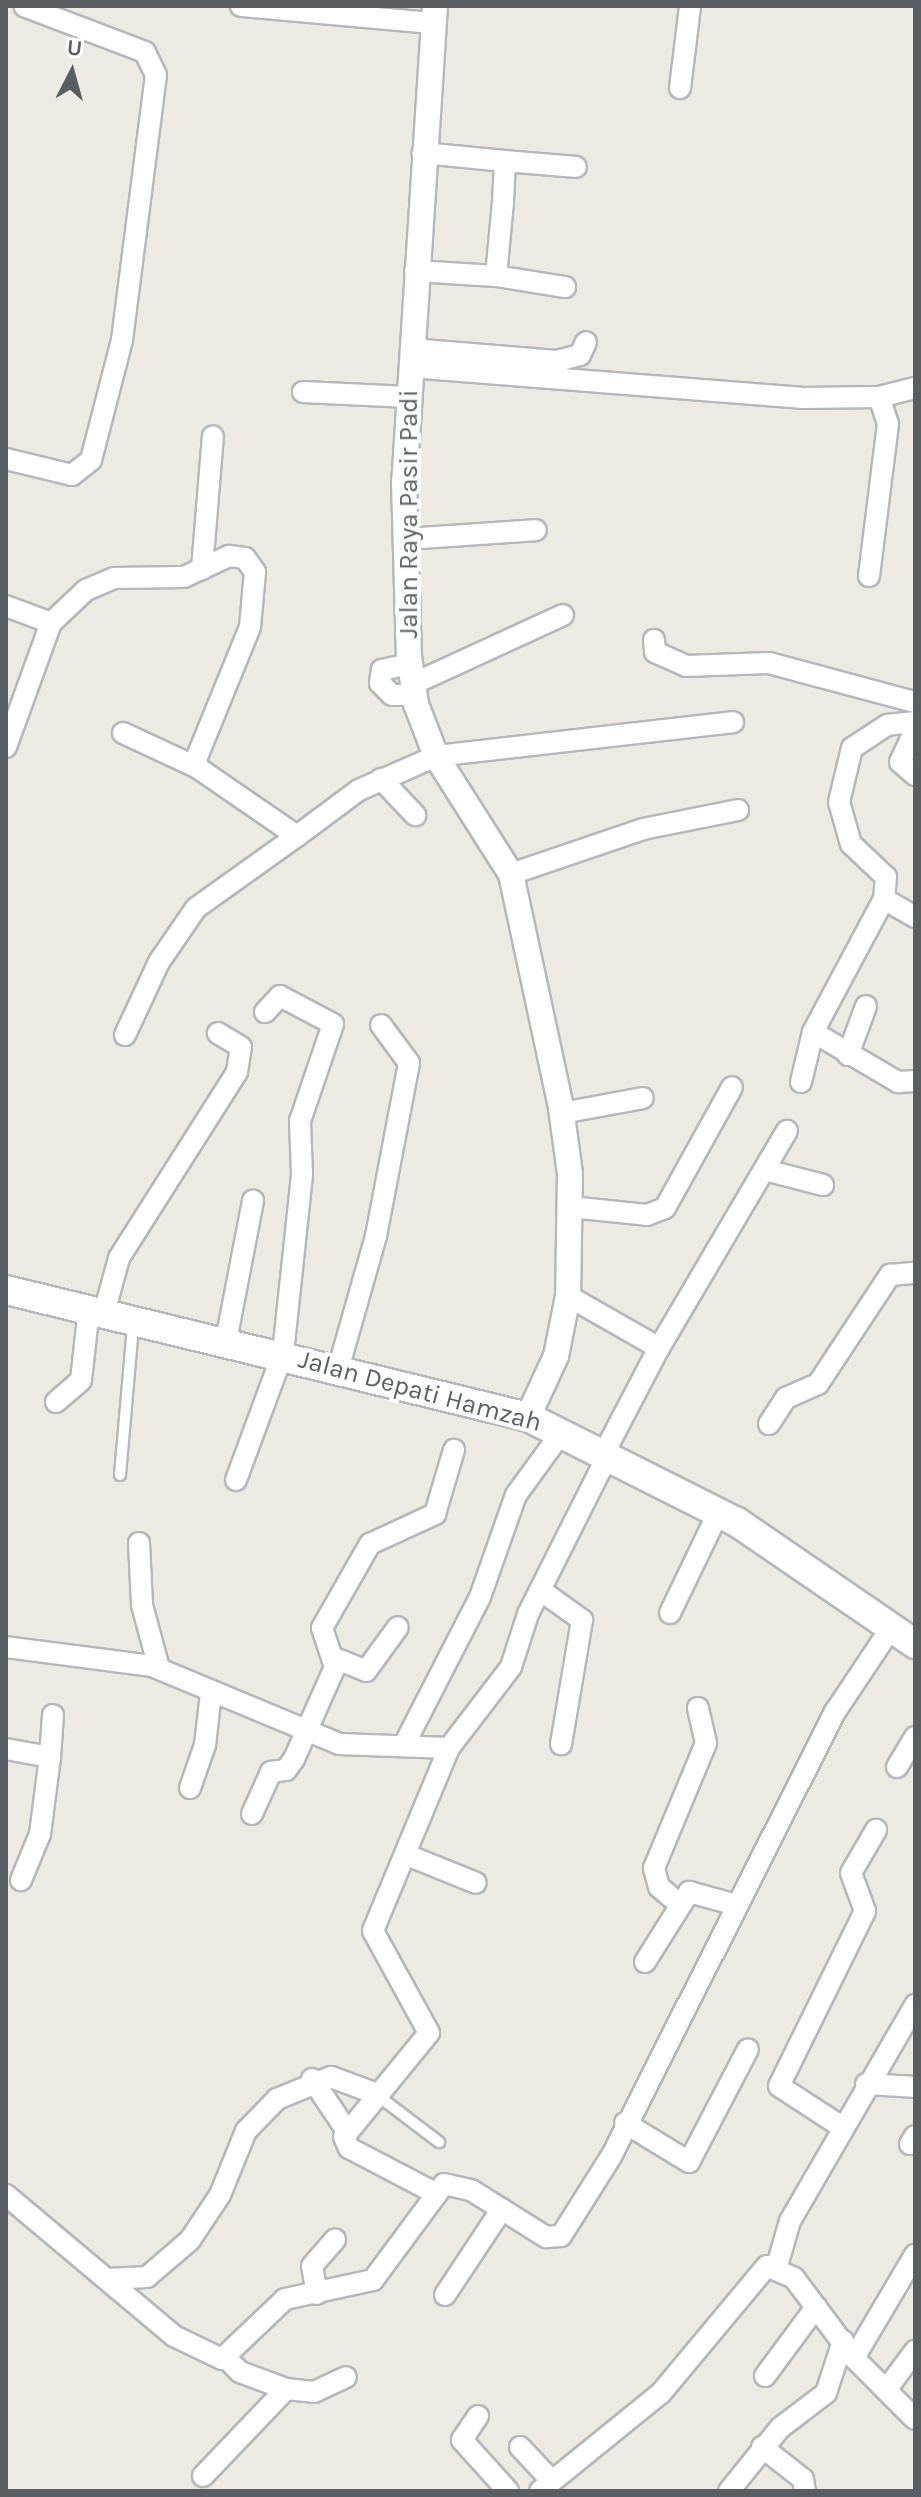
<!DOCTYPE html>
<html>
<head>
<meta charset="utf-8">
<style>
	body { margin:0 }
	#map { position:relative; width:921px; height:2497px; overflow:hidden; background:#edeae1; font-family:Karla,sans-serif }
	div>[style] { position:absolute }
	.roads { filter:drop-shadow(2px 0 #b4b7bc) drop-shadow(-2px 0 #b4b7bc) drop-shadow(0 2px #b4b7bc) drop-shadow(0 -2px #b4b7bc) }
	.service>* { height:10px; margin:-5px; padding:0 5px; transform-origin:5px; border-radius:5px; background:#fff }
	.minor>* { height:20px; margin:-10px; padding:0 10px; transform-origin:10px; border-radius:10px; background:#fff }
	.tertiary>* { height:24px; margin:-12px; padding:0 12px; transform-origin:12px; border-radius:12px; background:#fff }
	.secondary>* { height:28px; margin:-14px; padding:0 14px; transform-origin:14px; border-radius:14px; background:#fff }
	span { translate:-50% -50%; white-space:nowrap; text-align:center; line-height:1.15; -webkit-text-stroke:8px #fff; paint-order:stroke }
	.street-label { font-size:26px; color:#595e62 }
	.frame { position:absolute; inset:0; border:8px solid #595e62; pointer-events:none }
	.north { position:absolute; left:32px; top:32px; width:80px; height:80px; -webkit-text-stroke:6px #fff; paint-order:stroke; rotate:6deg; font-size:22px; font-weight:700; line-height:32px; text-align:center; color:#595e62 }
	.north::after { content:''; display:block; margin:auto; width:28px; height:36px; background:#595e62; clip-path:polygon(50% 0,100% 100%,50% 72%,0 100%) }
</style>
</head>
<body>
<div id="map">
	<div class="roads">
		<div class="service">
			<i style="left:120px;top:1475px;width:151px;rotate:-85deg"></i>
			<i style="left:377px;top:2095px;width:78px;rotate:37.2deg"></i>
		</div>
		<div class="minor">
			<i style="left:241px;top:6px;width:193px;rotate:5.1deg"></i>
			<i style="left:680px;top:88px;width:83px;rotate:-83deg"></i>
			<i style="left:505px;top:161px;width:71px;rotate:4.8deg"></i>
			<i style="left:415px;top:271px;width:81px;rotate:3.5deg"></i>
			<i style="left:496px;top:276px;width:74px;rotate:-84.6deg"></i>
			<i style="left:503px;top:202px;width:41px;rotate:-87.2deg"></i>
			<i style="left:505px;top:161px;width:83px;rotate:-174.5deg"></i>
			<i style="left:496px;top:276px;width:70px;rotate:9.1deg"></i>
			<i style="left:411px;top:349px;width:146px;rotate:4.7deg"></i>
			<i style="left:557px;top:361px;width:24px;rotate:-15deg"></i>
			<i style="left:580px;top:355px;width:14px;rotate:-65deg"></i>
			<i style="left:410px;top:367px;width:392px;rotate:4.5deg"></i>
			<i style="left:801px;top:398px;width:78px;rotate:-0.7deg"></i>
			<i style="left:879px;top:397px;width:37px;rotate:-14deg"></i>
			<i style="left:303px;top:392px;width:106px;rotate:2.7deg"></i>
			<i style="left:6px;top:459px;width:68px;rotate:13.6deg"></i>
			<i style="left:72px;top:475px;width:24px;rotate:-38deg"></i>
			<i style="left:91px;top:460px;width:124px;rotate:-75.5deg"></i>
			<i style="left:122px;top:340px;width:267px;rotate:-82.7deg"></i>
			<i style="left:156px;top:75px;width:25px;rotate:-116deg"></i>
			<i style="left:145px;top:52px;width:129px;rotate:-159.2deg"></i>
			<i style="left:405px;top:539px;width:131px;rotate:-3.9deg"></i>
			<i style="left:202px;top:569px;width:133px;rotate:-85.3deg"></i>
			<i style="left:869px;top:576px;width:153px;rotate:-82.9deg"></i>
			<i style="left:888px;top:424px;width:28px;rotate:-108deg"></i>
			<i style="left:6px;top:606px;width:48px;rotate:20.7deg"></i>
			<i style="left:51px;top:623px;width:48px;rotate:-43.3deg"></i>
			<i style="left:86px;top:590px;width:30px;rotate:-23deg"></i>
			<i style="left:114px;top:578px;width:70px;rotate:-0.8deg"></i>
			<i style="left:184px;top:577px;width:50px;rotate:-25deg"></i>
			<i style="left:229px;top:556px;width:16px;rotate:7deg"></i>
			<i style="left:245px;top:558px;width:17px;rotate:54deg"></i>
			<i style="left:255px;top:572px;width:55px;rotate:95.2deg"></i>
			<i style="left:250px;top:627px;width:143px;rotate:112.2deg"></i>
			<i style="left:196px;top:759px;width:9px;rotate:77deg"></i>
			<i style="left:198px;top:768px;width:120px;rotate:34.5deg"></i>
			<i style="left:297px;top:836px;width:77px;rotate:-36.6deg"></i>
			<i style="left:359px;top:790px;width:84px;rotate:-23.8deg"></i>
			<i style="left:436px;top:756px;width:299px;rotate:-6.5deg"></i>
			<i style="left:654px;top:640px;width:12px;rotate:85deg"></i>
			<i style="left:655px;top:652px;width:34px;rotate:24deg"></i>
			<i style="left:686px;top:666px;width:83px;rotate:-2.1deg"></i>
			<i style="left:769px;top:663px;width:151px;rotate:15deg"></i>
			<i style="left:410px;top:664px;width:29px;rotate:168deg"></i>
			<i style="left:382px;top:670px;width:13px;rotate:99deg"></i>
			<i style="left:380px;top:683px;width:17px;rotate:45deg"></i>
			<i style="left:392px;top:695px;width:22px"></i>
			<i style="left:413px;top:684px;width:165px;rotate:-24.7deg"></i>
			<i style="left:915px;top:722px;width:28px;rotate:174deg"></i>
			<i style="left:887px;top:725px;width:42px;rotate:146.7deg"></i>
			<i style="left:852px;top:748px;width:56px;rotate:103.5deg"></i>
			<i style="left:839px;top:802px;width:44px;rotate:74.1deg"></i>
			<i style="left:851px;top:844px;width:48px;rotate:43.3deg"></i>
			<i style="left:886px;top:877px;width:22px;rotate:95deg"></i>
			<i style="left:884px;top:899px;width:36px;rotate:30deg"></i>
			<i style="left:915px;top:730px;width:35px;rotate:115deg"></i>
			<i style="left:900px;top:762px;width:20px;rotate:41deg"></i>
			<i style="left:123px;top:733px;width:83px;rotate:25deg"></i>
			<i style="left:6px;top:747px;width:132px;rotate:-70.1deg"></i>
			<i style="left:381px;top:779px;width:50px;rotate:46.6deg"></i>
			<i style="left:511px;top:874px;width:139px;rotate:-18.8deg"></i>
			<i style="left:643px;top:829px;width:97px;rotate:-11.3deg"></i>
			<i style="left:813px;top:1032px;width:151px;rotate:-61.9deg"></i>
			<i style="left:125px;top:1035px;width:81px;rotate:-65deg"></i>
			<i style="left:159px;top:962px;width:65px;rotate:-55.6deg"></i>
			<i style="left:196px;top:908px;width:124px;rotate:-35.5deg"></i>
			<i style="left:848px;top:1055px;width:52px;rotate:-69.8deg"></i>
			<i style="left:801px;top:1082px;width:51px;rotate:-76.5deg"></i>
			<i style="left:813px;top:1032px;width:99px;rotate:30.5deg"></i>
			<i style="left:898px;top:1082px;width:17px;rotate:-3deg"></i>
			<i style="left:562px;top:1113px;width:82px;rotate:-10.5deg"></i>
			<i style="left:765px;top:1170px;width:60px;rotate:14.5deg"></i>
			<i style="left:570px;top:1207px;width:77px;rotate:5.9deg"></i>
			<i style="left:647px;top:1215px;width:19px;rotate:-21deg"></i>
			<i style="left:665px;top:1208px;width:138px;rotate:-61deg"></i>
			<i style="left:568px;top:1296px;width:105px;rotate:29.7deg"></i>
			<i style="left:659px;top:1348px;width:252px;rotate:-59.5deg"></i>
			<i style="left:104px;top:1313px;width:57px;rotate:-74.7deg"></i>
			<i style="left:119px;top:1258px;width:220px;rotate:-57.6deg"></i>
			<i style="left:237px;top:1072px;width:25px;rotate:-81deg"></i>
			<i style="left:241px;top:1047px;width:27px;rotate:-149deg"></i>
			<i style="left:226px;top:1341px;width:143px;rotate:-79.1deg"></i>
			<i style="left:339px;top:1366px;width:135px;rotate:-74.1deg"></i>
			<i style="left:376px;top:1236px;width:176px;rotate:-79.2deg"></i>
			<i style="left:409px;top:1063px;width:47px;rotate:-126.4deg"></i>
			<i style="left:56px;top:1402px;width:33px;rotate:-41deg"></i>
			<i style="left:81px;top:1380px;width:71px;rotate:-83.6deg"></i>
			<i style="left:769px;top:1424px;width:31px;rotate:-57deg"></i>
			<i style="left:786px;top:1398px;width:35px;rotate:-24deg"></i>
			<i style="left:818px;top:1384px;width:131px;rotate:-56.6deg"></i>
			<i style="left:890px;top:1275px;width:25px;rotate:-5deg"></i>
			<i style="left:604px;top:1453px;width:119px;rotate:-62.4deg"></i>
			<i style="left:236px;top:1480px;width:135px;rotate:-69.7deg"></i>
			<i style="left:283px;top:1353px;width:180px;rotate:-83.9deg"></i>
			<i style="left:302px;top:1174px;width:53px;rotate:-92.2deg"></i>
			<i style="left:300px;top:1121px;width:102px;rotate:-71.2deg"></i>
			<i style="left:333px;top:1024px;width:60px;rotate:-152.2deg"></i>
			<i style="left:280px;top:996px;width:22px;rotate:133deg"></i>
			<i style="left:139px;top:1543px;width:62px;rotate:87.2deg"></i>
			<i style="left:142px;top:1605px;width:65px;rotate:74.9deg"></i>
			<i style="left:540px;top:1590px;width:52px;rotate:35.5deg"></i>
			<i style="left:582px;top:1620px;width:126px;rotate:99.6deg"></i>
			<i style="left:670px;top:1613px;width:113px;rotate:-64.3deg"></i>
			<i style="left:6px;top:1647px;width:147px;rotate:7.4deg"></i>
			<i style="left:152px;top:1666px;width:203px;rotate:22.6deg"></i>
			<i style="left:339px;top:1744px;width:110px;rotate:2.1deg"></i>
			<i style="left:449px;top:1748px;width:198px;rotate:112.6deg"></i>
			<i style="left:373px;top:1931px;width:116px;rotate:61.2deg"></i>
			<i style="left:429px;top:2033px;width:134px;rotate:129.3deg"></i>
			<i style="left:344px;top:2137px;width:12px;rotate:66deg"></i>
			<i style="left:349px;top:2148px;width:99px;rotate:27.6deg"></i>
			<i style="left:337px;top:1659px;width:31px;rotate:22deg"></i>
			<i style="left:366px;top:1671px;width:54px;rotate:-54deg"></i>
			<i style="left:405px;top:1743px;width:164px;rotate:-62.8deg"></i>
			<i style="left:480px;top:1597px;width:108px;rotate:-70.6deg"></i>
			<i style="left:516px;top:1495px;width:78px;rotate:-53.9deg"></i>
			<i style="left:449px;top:1748px;width:102px;rotate:-52.6deg"></i>
			<i style="left:511px;top:1667px;width:56px;rotate:-72.2deg"></i>
			<i style="left:528px;top:1614px;width:178px;rotate:-63.3deg"></i>
			<i style="left:6px;top:1749px;width:45px;rotate:10.3deg"></i>
			<i style="left:50px;top:1757px;width:78px;rotate:97.4deg"></i>
			<i style="left:40px;top:1834px;width:50px;rotate:112.4deg"></i>
			<i style="left:50px;top:1757px;width:42px;rotate:-85.9deg"></i>
			<i style="left:897px;top:1767px;width:35px;rotate:-59deg"></i>
			<i style="left:190px;top:1788px;width:46px;rotate:-70.8deg"></i>
			<i style="left:205px;top:1745px;width:52px;rotate:-83.4deg"></i>
			<i style="left:252px;top:1814px;width:46px;rotate:-65.7deg"></i>
			<i style="left:271px;top:1772px;width:15px;rotate:-8deg"></i>
			<i style="left:286px;top:1770px;width:14px;rotate:-54deg"></i>
			<i style="left:294px;top:1759px;width:101px;rotate:-66deg"></i>
			<i style="left:335px;top:1667px;width:41px;rotate:-108.4deg"></i>
			<i style="left:322px;top:1628px;width:97px;rotate:-60.3deg"></i>
			<i style="left:370px;top:1544px;width:72px;rotate:-24.8deg"></i>
			<i style="left:435px;top:1514px;width:67px;rotate:-73.5deg"></i>
			<i style="left:407px;top:1855px;width:74px;rotate:22.1deg"></i>
			<i style="left:677px;top:1902px;width:23px;rotate:-140deg"></i>
			<i style="left:659px;top:1887px;width:20px;rotate:-105deg"></i>
			<i style="left:654px;top:1868px;width:135px;rotate:-67.4deg"></i>
			<i style="left:706px;top:1743px;width:36px;rotate:-103deg"></i>
			<i style="left:645px;top:1962px;width:83px;rotate:-57.8deg"></i>
			<i style="left:689px;top:1892px;width:50px;rotate:15.2deg"></i>
			<i style="left:312px;top:2079px;width:63px;rotate:56.1deg"></i>
			<i style="left:866px;top:2084px;width:49px;rotate:3.5deg"></i>
			<i style="left:625px;top:2123px;width:75px;rotate:31.4deg"></i>
			<i style="left:689px;top:2162px;width:127px;rotate:-62.4deg"></i>
			<i style="left:842px;top:2127px;width:75px;rotate:-146.9deg"></i>
			<i style="left:779px;top:2086px;width:195px;rotate:-63.8deg"></i>
			<i style="left:865px;top:1911px;width:40px;rotate:-110.2deg"></i>
			<i style="left:851px;top:1873px;width:50px;rotate:-59.8deg"></i>
			<i style="left:910px;top:2144px;width:9px;rotate:-58deg"></i>
			<i style="left:6px;top:2195px;width:219px;rotate:40deg"></i>
			<i style="left:174px;top:2336px;width:53px;rotate:25.6deg"></i>
			<i style="left:222px;top:2359px;width:87px;rotate:-43.6deg"></i>
			<i style="left:285px;top:2299px;width:90px;rotate:-12.2deg"></i>
			<i style="left:373px;top:2280px;width:119px;rotate:-53.5deg"></i>
			<i style="left:444px;top:2184px;width:28px;rotate:13deg"></i>
			<i style="left:471px;top:2190px;width:89px;rotate:32.1deg"></i>
			<i style="left:546px;top:2237px;width:15px;rotate:-4deg"></i>
			<i style="left:561px;top:2236px;width:96px;rotate:-57.8deg"></i>
			<i style="left:612px;top:2155px;width:496px;rotate:-63.3deg"></i>
			<i style="left:835px;top:1712px;width:101px;rotate:-56.3deg"></i>
			<i style="left:777px;top:2266px;width:47px;rotate:-73.9deg"></i>
			<i style="left:790px;top:2221px;width:250px;rotate:-59.9deg"></i>
			<i style="left:108px;top:2279px;width:39px;rotate:-3deg"></i>
			<i style="left:147px;top:2277px;width:57px;rotate:-40.7deg"></i>
			<i style="left:190px;top:2240px;width:54px;rotate:-56.3deg"></i>
			<i style="left:220px;top:2195px;width:69px;rotate:-67.9deg"></i>
			<i style="left:246px;top:2131px;width:45px;rotate:-45.9deg"></i>
			<i style="left:277px;top:2099px;width:58px;rotate:-22.2deg"></i>
			<i style="left:331px;top:2077px;width:49px;rotate:20.3deg"></i>
			<i style="left:317px;top:2294px;width:28px;rotate:-100deg"></i>
			<i style="left:312px;top:2266px;width:35px;rotate:-49deg"></i>
			<i style="left:445px;top:2295px;width:103px;rotate:-56.5deg"></i>
			<i style="left:226px;top:2358px;width:20px;rotate:45deg"></i>
			<i style="left:240px;top:2372px;width:49px;rotate:20.3deg"></i>
			<i style="left:286px;top:2389px;width:28px;rotate:6deg"></i>
			<i style="left:314px;top:2392px;width:35px;rotate:-25deg"></i>
			<i style="left:854px;top:2358px;width:120px;rotate:-59.4deg"></i>
			<i style="left:765px;top:2376px;width:86px;rotate:-53.5deg"></i>
			<i style="left:886px;top:2390px;width:49px;rotate:-53.4deg"></i>
			<i style="left:478px;top:2416px;width:29px;rotate:124deg"></i>
			<i style="left:462px;top:2440px;width:69px;rotate:48deg"></i>
			<i style="left:520px;top:2447px;width:45px;rotate:46.8deg"></i>
			<i style="left:762px;top:2447px;width:52px;rotate:38deg"></i>
			<i style="left:803px;top:2479px;width:12px;rotate:81deg"></i>
			<i style="left:203px;top:2476px;width:120px;rotate:-46.3deg"></i>
			<i style="left:540px;top:2491px;width:156px;rotate:-39deg"></i>
			<i style="left:661px;top:2393px;width:165px;rotate:-50.2deg"></i>
			<i style="left:767px;top:2266px;width:30px;rotate:24deg"></i>
			<i style="left:794px;top:2278px;width:100px;rotate:53.1deg"></i>
			<i style="left:854px;top:2358px;width:86px;rotate:45deg"></i>
			<i style="left:729px;top:2491px;width:81px;rotate:-51deg"></i>
			<i style="left:780px;top:2428px;width:58px;rotate:-37.3deg"></i>
			<i style="left:826px;top:2393px;width:55px;rotate:-71.9deg"></i>
		</div>
		<div class="tertiary">
			<i style="left:435px;top:6px;width:476px;rotate:93.7deg"></i>
			<i style="left:404px;top:481px;width:175px;rotate:88.4deg"></i>
			<i style="left:409px;top:656px;width:49px;rotate:81.7deg"></i>
			<i style="left:416px;top:704px;width:56px;rotate:69deg"></i>
			<i style="left:436px;top:756px;width:140px;rotate:57.6deg"></i>
			<i style="left:511px;top:874px;width:239px;rotate:77.9deg"></i>
			<i style="left:561px;top:1108px;width:67px;rotate:82.2deg"></i>
			<i style="left:570px;top:1174px;width:122px;rotate:90.9deg"></i>
			<i style="left:568px;top:1296px;width:61px;rotate:101.3deg"></i>
			<i style="left:556px;top:1356px;width:67px;rotate:114.7deg"></i>
		</div>
		<div class="secondary">
			<i style="left:6px;top:1290px;width:537px;rotate:13.67deg"></i>
			<i style="left:528px;top:1417px;width:234px;rotate:26.7deg"></i>
			<i style="left:737px;top:1522px;width:216px;rotate:34.4deg"></i>
		</div>
	</div>
	<div class="street-label">
		<span style="left:409px;top:514px;rotate:-90deg">Jalan Raya Pasir Padi</span>
		<span style="left:420px;top:1391px;rotate:15deg">Jalan Depati Hamzah</span>
	</div>
	<div class="frame"></div>
	<div class="north">U</div>
</div>
</body>
</html>
